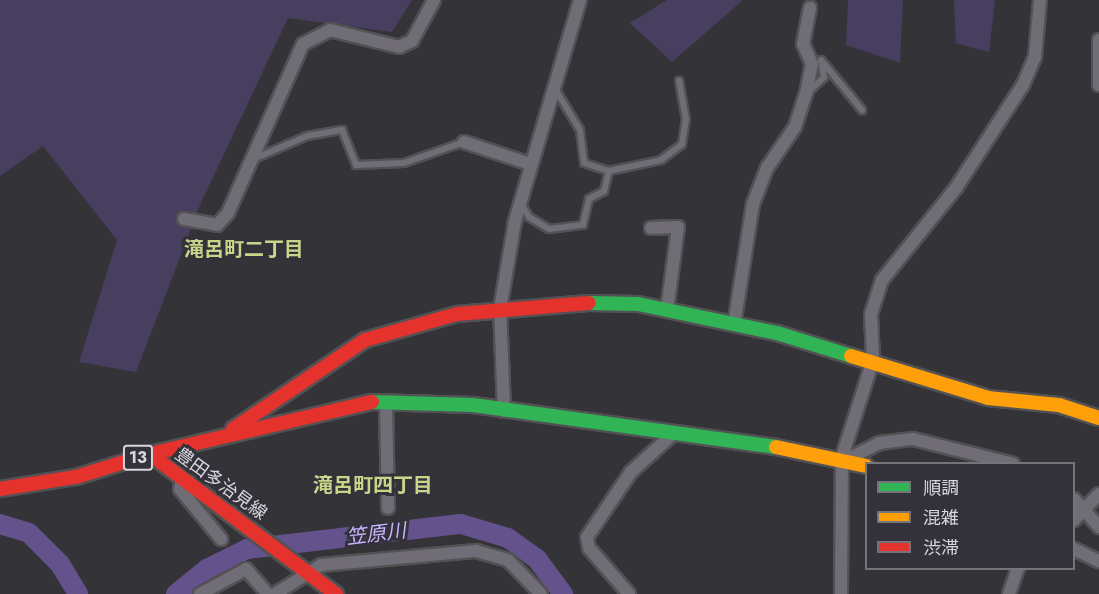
<!DOCTYPE html>
<html>
<head>
<meta charset="utf-8">
<style>
	body { margin:0 }
	#map { position:relative; width:1099px; height:594px; overflow:hidden; background:#343438; font-family:Jost,"Noto Sans JP",sans-serif }
	div>[style] { position:absolute }
	.green>* { inset:0; background:#483e60 }
	.river>* { height:20px; margin:-10px; padding:0 10px; transform-origin:10px; border-radius:10px; background:#64528d }
	.roads { filter:drop-shadow(2px 0 #525255) drop-shadow(-2px 0 #525255) drop-shadow(0 2px #525255) drop-shadow(0 -2px #525255) }
	.lane>* { height:6px; margin:-3px; padding:0 3px; transform-origin:3px; border-radius:3px; background:#706d77 }
	.street>* { height:12px; margin:-6px; padding:0 6px; transform-origin:6px; border-radius:6px; background:#706d77 }
	.fast>* { height:14px; margin:-7px; padding:0 7px; transform-origin:7px; border-radius:7px; background:#30b455 }
	.slow>* { height:14px; margin:-7px; padding:0 7px; transform-origin:7px; border-radius:7px; background:#ff9f0a }
	.jam>* { height:14px; margin:-7px; padding:0 7px; transform-origin:7px; border-radius:7px; background:#e5322d }
	span { translate:-50% -50%; white-space:nowrap; text-align:center; line-height:1.15; -webkit-text-stroke:6px #33323a; paint-order:stroke }
	.shield-label span { padding:2px 4px; background:#33323a; border:2px solid; border-radius:4px; -webkit-text-stroke-width:0 }
	.shield-label { font-size:16px; color:#d7d6db; font-weight:700 }
	.street-label { font-size:18px; color:#d7d6db }
	.neighbourhood-label { font-size:20px; color:#c9d68a; font-weight:700 }
	.water-label { font-size:20px; color:#c8b4fe; font-style:italic }
	.legend { position:absolute; left:865px; top:462px; width:210px; height:108px; box-sizing:border-box; background:#33323a; border:2px solid #75747a; margin:0; padding:8px 10px; list-style:none; font-size:18px; color:#d7d6db }
	.legend li { display:flex; align-items:center; gap:12px; height:30px }
	.legend b { width:30px; border:2px solid #75747a }
</style>
</head>
<body>
<div id="map">
	<div class="green">
		<i style="clip-path:polygon(0 0,412px 0,392px 32px,288px 18px,200px 205px,136px 372px,79px 362px,117px 240px,43px 146px,0 176px)"></i>
		<i style="clip-path:polygon(667px 0,743px 0,672px 62px,630px 23px)"></i>
		<i style="clip-path:polygon(848px 0,903px 0,900px 63px,846px 45px)"></i>
		<i style="clip-path:polygon(954px 0,995px 0,989px 52px,956px 43px)"></i>
	</div>
	<div class="river">
		<i style="left:0;top:524px;width:30px;rotate:17deg"></i>
		<i style="left:29px;top:533px;width:44px;rotate:45deg"></i>
		<i style="left:60px;top:564px;width:35px;rotate:59deg"></i>
		<i style="left:176px;top:594px;width:40px;rotate:-39deg"></i>
		<i style="left:207px;top:569px;width:45px;rotate:-26.6deg"></i>
		<i style="left:247px;top:549px;width:215px;rotate:-6.7deg"></i>
		<i style="left:461px;top:524px;width:49px;rotate:16.6deg"></i>
		<i style="left:508px;top:538px;width:36px;rotate:36deg"></i>
		<i style="left:537px;top:559px;width:44px;rotate:53.4deg"></i>
	</div>
	<div class="roads">
		<div class="lane">
			<i style="left:557px;top:92px;width:44px;rotate:58.8deg"></i>
			<i style="left:580px;top:130px;width:33px;rotate:83deg"></i>
			<i style="left:584px;top:163px;width:26px;rotate:18deg"></i>
			<i style="left:609px;top:171px;width:53px;rotate:-11.9deg"></i>
			<i style="left:661px;top:160px;width:26px;rotate:-37deg"></i>
			<i style="left:682px;top:144px;width:24px;rotate:-81deg"></i>
			<i style="left:686px;top:120px;width:40px;rotate:-100deg"></i>
			<i style="left:806px;top:94px;width:25px;rotate:-43deg"></i>
			<i style="left:824px;top:77px;width:17px;rotate:-100deg"></i>
			<i style="left:821px;top:60px;width:65px;rotate:50.6deg"></i>
			<i style="left:251px;top:160px;width:61px;rotate:-23.2deg"></i>
			<i style="left:307px;top:136px;width:36px;rotate:-10deg"></i>
			<i style="left:342px;top:130px;width:38px;rotate:68deg"></i>
			<i style="left:356px;top:165px;width:48px;rotate:-2.4deg"></i>
			<i style="left:404px;top:163px;width:64px;rotate:-19.3deg"></i>
			<i style="left:520px;top:202px;width:17px;rotate:59deg"></i>
			<i style="left:529px;top:217px;width:23px;rotate:31deg"></i>
			<i style="left:549px;top:229px;width:34px;rotate:-7deg"></i>
			<i style="left:583px;top:225px;width:27px;rotate:-77deg"></i>
			<i style="left:589px;top:199px;width:17px;rotate:-28deg"></i>
			<i style="left:604px;top:191px;width:21px;rotate:-76deg"></i>
		</div>
		<div class="street">
			<i style="left:1099px;top:40px;width:45px;rotate:90deg"></i>
			<i style="left:464px;top:142px;width:70px;rotate:18.4deg"></i>
			<i style="left:184px;top:219px;width:34px;rotate:10deg"></i>
			<i style="left:217px;top:225px;width:16px;rotate:-47deg"></i>
			<i style="left:228px;top:213px;width:185px;rotate:-66.1deg"></i>
			<i style="left:303px;top:44px;width:30px;rotate:-27deg"></i>
			<i style="left:330px;top:30px;width:71px;rotate:13.8deg"></i>
			<i style="left:399px;top:47px;width:14px;rotate:-25deg"></i>
			<i style="left:412px;top:41px;width:47px;rotate:-61.8deg"></i>
			<i style="left:651px;top:228px;width:27px;rotate:-2deg"></i>
			<i style="left:678px;top:227px;width:84px;rotate:97.5deg"></i>
			<i style="left:734px;top:325px;width:122px;rotate:-81.1deg"></i>
			<i style="left:753px;top:204px;width:39px;rotate:-69deg"></i>
			<i style="left:767px;top:168px;width:50px;rotate:-55.7deg"></i>
			<i style="left:795px;top:127px;width:35px;rotate:-72deg"></i>
			<i style="left:806px;top:94px;width:31px;rotate:-79deg"></i>
			<i style="left:812px;top:64px;width:22px;rotate:-114deg"></i>
			<i style="left:803px;top:44px;width:37px;rotate:-79deg"></i>
			<i style="left:386px;top:403px;width:105px;rotate:88.9deg"></i>
			<i style="left:504px;top:411px;width:102px;rotate:-92.2deg"></i>
			<i style="left:500px;top:309px;width:89px;rotate:-80.3deg"></i>
			<i style="left:515px;top:221px;width:230px;rotate:-73.6deg"></i>
			<i style="left:848px;top:459px;width:35px;rotate:-27deg"></i>
			<i style="left:879px;top:443px;width:34px;rotate:-7deg"></i>
			<i style="left:913px;top:439px;width:103px;rotate:14deg"></i>
			<i style="left:182px;top:477px;width:12px;rotate:99deg"></i>
			<i style="left:180px;top:489px;width:65px;rotate:50.6deg"></i>
			<i style="left:1074px;top:499px;width:38px;rotate:48deg"></i>
			<i style="left:1074px;top:520px;width:36px;rotate:-46deg"></i>
			<i style="left:1074px;top:549px;width:28px;rotate:26deg"></i>
			<i style="left:200px;top:594px;width:52px;rotate:-28.5deg"></i>
			<i style="left:246px;top:569px;width:33px;rotate:49deg"></i>
			<i style="left:275px;top:594px;width:54px;rotate:-32.2deg"></i>
			<i style="left:321px;top:565px;width:156px;rotate:-5.2deg"></i>
			<i style="left:476px;top:551px;width:33px;rotate:16deg"></i>
			<i style="left:508px;top:560px;width:47px;rotate:45.9deg"></i>
			<i style="left:629px;top:594px;width:61px;rotate:-131deg"></i>
			<i style="left:589px;top:548px;width:11px;rotate:-100deg"></i>
			<i style="left:587px;top:537px;width:78px;rotate:-55.9deg"></i>
			<i style="left:631px;top:472px;width:58px;rotate:-42.2deg"></i>
			<i style="left:841px;top:594px;width:137px;rotate:-89.6deg"></i>
			<i style="left:842px;top:457px;width:102px;rotate:-72.3deg"></i>
			<i style="left:873px;top:360px;width:46px;rotate:-92.5deg"></i>
			<i style="left:871px;top:314px;width:36px;rotate:-72deg"></i>
			<i style="left:882px;top:280px;width:118px;rotate:-51.2deg"></i>
			<i style="left:956px;top:188px;width:123px;rotate:-57deg"></i>
			<i style="left:1023px;top:85px;width:30px;rotate:-67deg"></i>
			<i style="left:1035px;top:57px;width:57px;rotate:-85deg"></i>
			<i style="left:1009px;top:594px;width:28px;rotate:-71deg"></i>
		</div>
		<div class="fast">
			<i style="left:589px;top:303px;width:49px;rotate:1.2deg"></i>
			<i style="left:638px;top:304px;width:142px;rotate:11.8deg"></i>
			<i style="left:777px;top:333px;width:77px;rotate:17.3deg"></i>
			<i style="left:372px;top:402px;width:101px;rotate:1.7deg"></i>
			<i style="left:473px;top:405px;width:306px;rotate:7.9deg"></i>
		</div>
		<div class="slow">
			<i style="left:851px;top:356px;width:143px;rotate:17deg"></i>
			<i style="left:988px;top:398px;width:71px;rotate:5.6deg"></i>
			<i style="left:1059px;top:405px;width:42px;rotate:18deg"></i>
			<i style="left:776px;top:447px;width:92px;rotate:11.9deg"></i>
		</div>
		<div class="jam">
			<i style="left:233px;top:429px;width:159px;rotate:-34deg"></i>
			<i style="left:365px;top:340px;width:96px;rotate:-15.8deg"></i>
			<i style="left:457px;top:314px;width:132px;rotate:-4.8deg"></i>
			<i style="left:150px;top:454px;width:228px;rotate:-13.2deg"></i>
			<i style="left:0;top:489px;width:77px;rotate:-9deg"></i>
			<i style="left:76px;top:477px;width:77px;rotate:-17.3deg"></i>
			<i style="left:150px;top:454px;width:233px;rotate:37deg"></i>
		</div>
	</div>
	<div class="shield-label">
		<span style="left:138px;top:458px">13</span>
	</div>
	<div class="street-label">
		<span style="left:221px;top:484px;rotate:36deg">豊田多治見線</span>
	</div>
	<div class="neighbourhood-label">
		<span style="left:244px;top:249px">滝呂町二丁目</span>
		<span style="left:373px;top:485px">滝呂町四丁目</span>
	</div>
	<div class="water-label">
		<span style="left:376px;top:534px;rotate:-7deg">笠原川</span>
	</div>
	<ul class="legend">
	<li><b style="height:8px;background:#30b455"></b>順調</li>
	<li><b style="height:8px;background:#ff9f0a"></b>混雑</li>
	<li><b style="height:8px;background:#e5322d"></b>渋滞</li>
	</ul>
</div>
</body>
</html>
